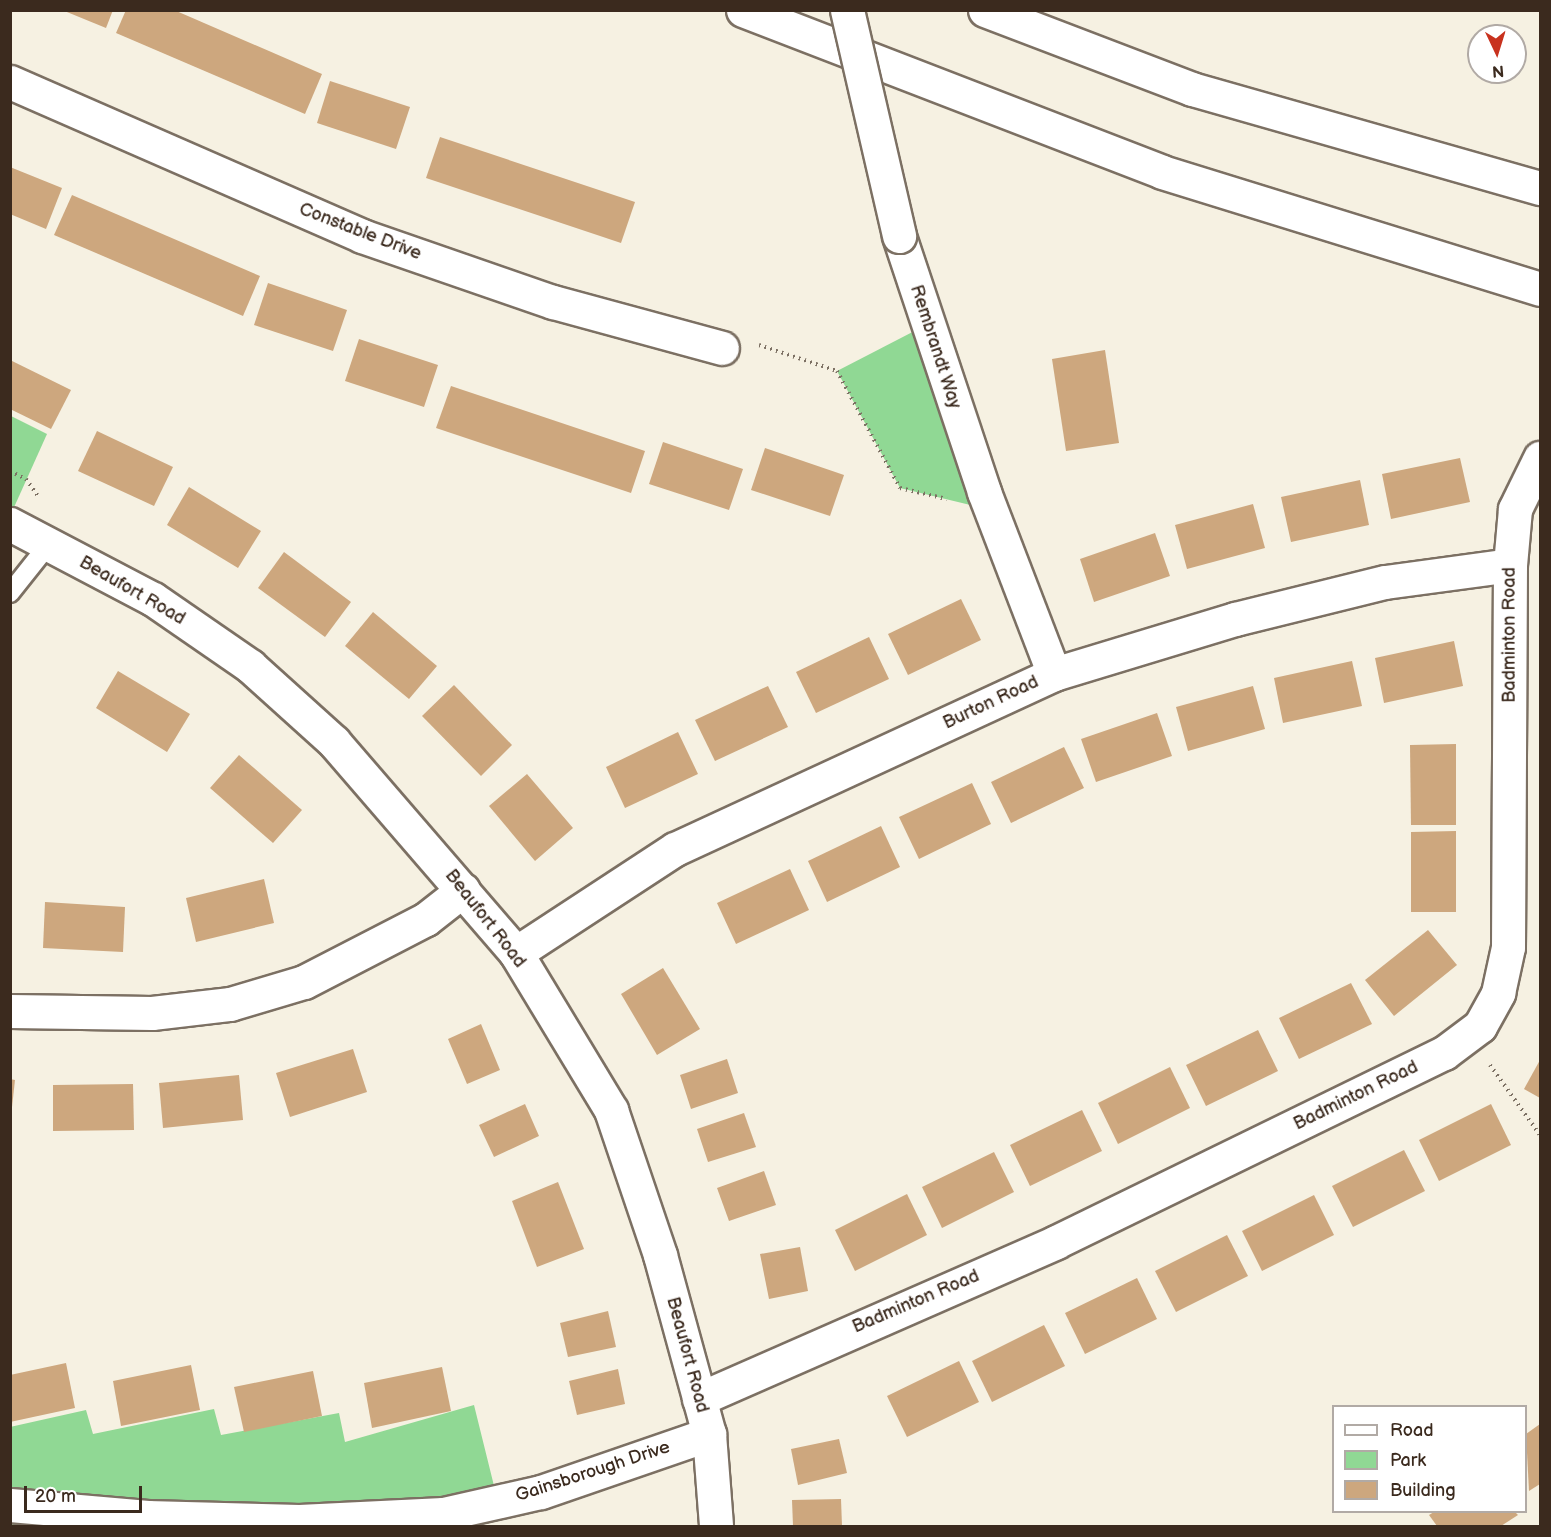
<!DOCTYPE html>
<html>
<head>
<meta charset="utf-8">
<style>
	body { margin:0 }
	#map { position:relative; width:1551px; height:1537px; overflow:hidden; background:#f6f1e2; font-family:"Balsamiq Sans",sans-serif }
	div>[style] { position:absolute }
	.green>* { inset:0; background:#90d894 }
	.building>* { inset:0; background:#cda77e }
	.path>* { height:4px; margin-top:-2px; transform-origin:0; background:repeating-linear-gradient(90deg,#7c7063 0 1.5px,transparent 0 6px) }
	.roads { filter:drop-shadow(2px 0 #7c7063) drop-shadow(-2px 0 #7c7063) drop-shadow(0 2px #7c7063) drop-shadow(0 -2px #7c7063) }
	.lane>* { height:18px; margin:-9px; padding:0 9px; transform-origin:9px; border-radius:9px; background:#fff }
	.street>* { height:33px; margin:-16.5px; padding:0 16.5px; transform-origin:16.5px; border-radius:16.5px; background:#fff }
	.secondary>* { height:33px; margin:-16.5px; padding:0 16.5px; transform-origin:16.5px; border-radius:16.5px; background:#fff }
	.highway>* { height:33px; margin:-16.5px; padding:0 16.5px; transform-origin:16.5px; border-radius:16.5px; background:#fff }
	.bridges { filter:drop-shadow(2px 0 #7c7063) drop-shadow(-2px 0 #7c7063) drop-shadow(0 2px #7c7063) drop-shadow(0 -2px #7c7063) }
	.street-bridge>* { height:33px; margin:-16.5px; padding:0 16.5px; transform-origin:16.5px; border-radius:16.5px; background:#fff }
	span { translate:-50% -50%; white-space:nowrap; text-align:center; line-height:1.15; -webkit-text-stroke:4.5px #fff; paint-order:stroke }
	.street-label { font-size:18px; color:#3b2a1e }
	.frame { position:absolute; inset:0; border:12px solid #3b2a1e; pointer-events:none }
	.legend { position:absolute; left:1332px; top:1405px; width:195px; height:108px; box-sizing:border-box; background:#fff; border:2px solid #b1aaa5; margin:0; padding:8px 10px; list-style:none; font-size:18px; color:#3b2a1e }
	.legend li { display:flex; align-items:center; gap:12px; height:30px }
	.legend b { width:30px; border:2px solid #b1aaa5 }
	.north { position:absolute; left:1467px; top:24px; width:60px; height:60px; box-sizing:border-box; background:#fff; border:2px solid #b1aaa5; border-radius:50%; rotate:176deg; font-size:16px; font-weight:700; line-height:24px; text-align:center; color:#3b2a1e }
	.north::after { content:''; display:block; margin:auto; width:21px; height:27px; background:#c8321e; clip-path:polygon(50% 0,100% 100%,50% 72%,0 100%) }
	.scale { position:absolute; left:24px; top:1486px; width:118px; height:27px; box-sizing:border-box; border:3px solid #3b2a1e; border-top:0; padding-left:8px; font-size:18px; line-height:21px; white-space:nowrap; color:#3b2a1e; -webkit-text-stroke:4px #fff; paint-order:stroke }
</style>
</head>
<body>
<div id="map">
	<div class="green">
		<i style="clip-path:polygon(928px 324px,991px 510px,900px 488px,837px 371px)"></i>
		<i style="clip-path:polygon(11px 416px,47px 434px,11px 514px)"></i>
		<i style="clip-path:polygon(474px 1405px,498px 1502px,431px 1526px,11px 1526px,10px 1427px,86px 1410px,93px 1434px,214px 1409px,221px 1435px,339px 1413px,345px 1442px)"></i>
	</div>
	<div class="building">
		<i style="clip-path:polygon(62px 10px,113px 10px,106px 28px)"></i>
		<i style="clip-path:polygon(126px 10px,174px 10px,322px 74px,305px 114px,116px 33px)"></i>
		<i style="clip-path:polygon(330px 81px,410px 107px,396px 149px,317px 123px)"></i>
		<i style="clip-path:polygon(440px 137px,635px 202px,621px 243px,426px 178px)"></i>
		<i style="clip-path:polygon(10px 167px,62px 188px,46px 229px,10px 214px)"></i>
		<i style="clip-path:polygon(72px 195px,260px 276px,243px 316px,54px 235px)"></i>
		<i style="clip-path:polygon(268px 283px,347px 310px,333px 351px,254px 325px)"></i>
		<i style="clip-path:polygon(359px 339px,438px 365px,424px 407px,345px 381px)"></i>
		<i style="clip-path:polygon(1105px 350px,1119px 443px,1066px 451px,1052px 359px)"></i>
		<i style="clip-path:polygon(10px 360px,71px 390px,51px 429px,10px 409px)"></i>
		<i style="clip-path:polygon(451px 386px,645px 451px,631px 493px,436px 428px)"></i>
		<i style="clip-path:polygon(97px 431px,173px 467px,154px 506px,78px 471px)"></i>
		<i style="clip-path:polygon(663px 442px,743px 469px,729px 510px,649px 484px)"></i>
		<i style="clip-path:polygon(765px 448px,844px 475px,830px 516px,751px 490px)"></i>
		<i style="clip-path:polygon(1460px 458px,1470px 502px,1391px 519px,1382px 474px)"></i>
		<i style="clip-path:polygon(1360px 480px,1369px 525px,1291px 542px,1281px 497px)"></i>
		<i style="clip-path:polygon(189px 487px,261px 531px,238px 568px,167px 525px)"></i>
		<i style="clip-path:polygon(1253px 504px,1265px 548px,1187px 569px,1175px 525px)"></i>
		<i style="clip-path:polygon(1155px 533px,1170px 576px,1094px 602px,1080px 559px)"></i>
		<i style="clip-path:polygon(284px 552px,351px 602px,325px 637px,258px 588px)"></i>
		<i style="clip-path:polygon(961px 599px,981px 640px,908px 675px,888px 634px)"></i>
		<i style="clip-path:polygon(373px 612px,437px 666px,409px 699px,345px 646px)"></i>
		<i style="clip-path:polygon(869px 637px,889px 679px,816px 713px,796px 672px)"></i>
		<i style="clip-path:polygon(1454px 641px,1463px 686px,1384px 703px,1375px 658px)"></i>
		<i style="clip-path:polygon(1352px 661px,1362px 706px,1283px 723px,1274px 678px)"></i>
		<i style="clip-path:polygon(118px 671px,190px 714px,167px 752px,96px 708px)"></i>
		<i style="clip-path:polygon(454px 685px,512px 745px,481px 776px,422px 716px)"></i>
		<i style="clip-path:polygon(768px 686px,788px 727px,715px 761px,695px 720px)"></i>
		<i style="clip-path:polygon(1253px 686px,1265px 729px,1188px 751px,1176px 707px)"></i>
		<i style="clip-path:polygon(1157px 713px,1172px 756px,1096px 782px,1081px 739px)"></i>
		<i style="clip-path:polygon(678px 732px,698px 774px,625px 808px,606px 767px)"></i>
		<i style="clip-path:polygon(1456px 744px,1456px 825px,1411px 825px,1410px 745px)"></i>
		<i style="clip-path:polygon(1064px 747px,1084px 788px,1011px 823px,991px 782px)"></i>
		<i style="clip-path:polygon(239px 755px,302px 810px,273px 843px,210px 788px)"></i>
		<i style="clip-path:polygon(527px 774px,573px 828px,535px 861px,489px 806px)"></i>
		<i style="clip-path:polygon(972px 783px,991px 824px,919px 859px,899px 817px)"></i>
		<i style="clip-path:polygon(881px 826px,900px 867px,827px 902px,808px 861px)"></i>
		<i style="clip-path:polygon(1456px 831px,1456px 912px,1411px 912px,1411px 832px)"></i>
		<i style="clip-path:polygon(790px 869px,809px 910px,736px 944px,717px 903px)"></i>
		<i style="clip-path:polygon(264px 879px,274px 923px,196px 942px,186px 898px)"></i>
		<i style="clip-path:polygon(45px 902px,125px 907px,123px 952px,43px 948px)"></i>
		<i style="clip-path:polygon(1428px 930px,1457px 965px,1394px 1016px,1365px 980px)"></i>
		<i style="clip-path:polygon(663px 968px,700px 1029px,657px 1055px,621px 994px)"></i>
		<i style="clip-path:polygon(1351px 983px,1372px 1024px,1299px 1059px,1279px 1018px)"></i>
		<i style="clip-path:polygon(481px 1024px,500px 1070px,467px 1084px,448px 1039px)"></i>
		<i style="clip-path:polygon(1258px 1030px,1278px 1071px,1206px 1106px,1186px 1065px)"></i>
		<i style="clip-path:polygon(353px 1049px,367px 1092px,290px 1117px,276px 1073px)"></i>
		<i style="clip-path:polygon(727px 1059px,738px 1093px,691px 1109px,680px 1075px)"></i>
		<i style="clip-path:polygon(1540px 1060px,1540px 1098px,1524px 1089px)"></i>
		<i style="clip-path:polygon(1170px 1067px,1190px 1108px,1118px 1144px,1098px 1103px)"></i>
		<i style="clip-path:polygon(239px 1075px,243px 1120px,163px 1128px,159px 1083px)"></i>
		<i style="clip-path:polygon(10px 1079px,15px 1080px,12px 1107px,10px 1107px)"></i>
		<i style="clip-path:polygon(133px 1084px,134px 1130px,53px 1131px,53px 1085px)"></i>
		<i style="clip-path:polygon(525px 1104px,539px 1136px,494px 1157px,479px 1125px)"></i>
		<i style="clip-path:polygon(1491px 1104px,1511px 1145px,1439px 1181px,1419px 1140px)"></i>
		<i style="clip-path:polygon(1082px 1110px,1102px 1151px,1030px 1186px,1010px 1145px)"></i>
		<i style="clip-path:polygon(744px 1113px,756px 1147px,708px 1162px,697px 1129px)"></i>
		<i style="clip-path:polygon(1404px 1150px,1425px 1191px,1353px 1227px,1332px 1186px)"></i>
		<i style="clip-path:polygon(994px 1152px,1014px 1192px,942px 1228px,922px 1187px)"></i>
		<i style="clip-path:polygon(764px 1171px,776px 1205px,729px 1221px,717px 1188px)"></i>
		<i style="clip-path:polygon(558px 1182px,584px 1249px,537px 1267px,512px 1201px)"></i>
		<i style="clip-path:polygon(907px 1194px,927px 1235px,855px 1271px,835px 1230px)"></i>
		<i style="clip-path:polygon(1314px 1195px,1334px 1235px,1262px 1271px,1242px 1231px)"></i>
		<i style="clip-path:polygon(1227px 1235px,1248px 1276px,1176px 1312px,1155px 1271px)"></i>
		<i style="clip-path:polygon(800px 1247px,808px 1291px,769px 1299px,760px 1254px)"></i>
		<i style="clip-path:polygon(1137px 1278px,1157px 1319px,1085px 1354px,1065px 1313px)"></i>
		<i style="clip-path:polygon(608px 1311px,616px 1347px,568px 1357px,560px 1323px)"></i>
		<i style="clip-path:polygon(1044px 1325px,1065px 1366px,992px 1402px,972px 1361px)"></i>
		<i style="clip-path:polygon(959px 1361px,979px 1402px,907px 1437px,887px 1396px)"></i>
		<i style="clip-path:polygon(66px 1363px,75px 1408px,10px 1422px,10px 1375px)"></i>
		<i style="clip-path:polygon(191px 1365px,200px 1410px,121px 1426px,113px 1381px)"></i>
		<i style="clip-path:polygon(442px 1367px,451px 1411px,372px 1428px,364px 1383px)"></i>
		<i style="clip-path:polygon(618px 1369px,625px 1404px,577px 1415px,569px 1381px)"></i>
		<i style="clip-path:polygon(313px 1371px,322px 1416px,244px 1432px,234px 1387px)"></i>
		<i style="clip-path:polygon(1540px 1424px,1540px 1484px,1529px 1491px,1526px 1434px)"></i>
		<i style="clip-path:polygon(839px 1439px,847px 1473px,798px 1485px,791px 1449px)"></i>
		<i style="clip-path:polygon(841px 1499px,842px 1526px,793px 1526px,792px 1500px)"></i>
		<i style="clip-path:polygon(1434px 1512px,1515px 1512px,1518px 1515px,1501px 1526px,1437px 1526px,1429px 1515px)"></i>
	</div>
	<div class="path">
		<i style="left:759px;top:345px;width:82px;rotate:18.4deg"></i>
		<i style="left:837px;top:371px;width:133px;rotate:61.7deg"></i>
		<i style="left:900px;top:488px;width:48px;rotate:13.2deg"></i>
		<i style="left:10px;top:471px;width:18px;rotate:27deg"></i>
		<i style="left:26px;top:479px;width:21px;rotate:55deg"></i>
		<i style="left:1490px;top:1065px;width:86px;rotate:54.5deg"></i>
	</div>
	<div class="roads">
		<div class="lane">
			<i style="left:10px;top:593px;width:63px;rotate:-51.5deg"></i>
		</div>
		<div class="street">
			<i style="left:10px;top:82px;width:384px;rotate:23.6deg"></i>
			<i style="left:362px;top:236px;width:202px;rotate:19.1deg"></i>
			<i style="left:553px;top:302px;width:175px;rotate:15.2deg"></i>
			<i style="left:899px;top:236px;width:270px;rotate:71.6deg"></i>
			<i style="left:984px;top:492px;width:195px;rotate:69deg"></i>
			<i style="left:516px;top:953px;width:190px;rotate:-33.2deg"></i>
			<i style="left:675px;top:849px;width:417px;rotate:-24.8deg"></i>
			<i style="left:1054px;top:674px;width:189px;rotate:-16.9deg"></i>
			<i style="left:1235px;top:619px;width:154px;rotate:-13.9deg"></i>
			<i style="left:1385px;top:582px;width:126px;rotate:-7.7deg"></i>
			<i style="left:10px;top:1011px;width:142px;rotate:0.8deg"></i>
			<i style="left:152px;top:1013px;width:79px;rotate:-6.6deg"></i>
			<i style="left:230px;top:1004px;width:77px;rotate:-16.6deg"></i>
			<i style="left:304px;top:982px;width:137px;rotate:-27.3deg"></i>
			<i style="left:426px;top:919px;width:47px;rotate:-38.1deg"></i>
			<i style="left:699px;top:1399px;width:390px;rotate:-23.7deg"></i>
			<i style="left:1056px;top:1242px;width:432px;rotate:-26deg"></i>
			<i style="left:1444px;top:1053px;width:45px;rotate:-36.9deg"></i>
			<i style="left:1480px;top:1026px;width:38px;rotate:-61deg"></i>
			<i style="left:1498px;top:993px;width:47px;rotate:-77.7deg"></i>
			<i style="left:1508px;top:947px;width:382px;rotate:-89.7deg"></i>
			<i style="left:1510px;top:565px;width:56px;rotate:-84.9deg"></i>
			<i style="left:1515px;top:509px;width:57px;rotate:-63.9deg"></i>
			<i style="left:10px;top:1505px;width:138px;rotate:5deg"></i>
			<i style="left:147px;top:1517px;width:152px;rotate:1.5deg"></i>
			<i style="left:299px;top:1521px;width:144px;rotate:-2.8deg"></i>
			<i style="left:443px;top:1514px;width:100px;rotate:-12.7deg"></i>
			<i style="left:541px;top:1492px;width:178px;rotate:-19deg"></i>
		</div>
		<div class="secondary">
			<i style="left:10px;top:524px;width:161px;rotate:27.7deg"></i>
			<i style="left:153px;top:599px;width:118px;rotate:34.6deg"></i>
			<i style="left:250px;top:666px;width:113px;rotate:42.1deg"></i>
			<i style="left:334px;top:742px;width:279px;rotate:49.2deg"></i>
			<i style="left:516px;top:953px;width:184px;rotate:58.8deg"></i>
			<i style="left:611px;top:1110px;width:153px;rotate:71.3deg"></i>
			<i style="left:660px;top:1255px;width:186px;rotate:74.7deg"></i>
			<i style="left:709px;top:1434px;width:92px;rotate:85.6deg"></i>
		</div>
		<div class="highway">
			<i style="left:743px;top:10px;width:449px;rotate:21.1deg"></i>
			<i style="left:1162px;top:172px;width:396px;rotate:17.2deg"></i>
			<i style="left:985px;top:10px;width:222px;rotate:20.9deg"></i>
			<i style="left:1192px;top:89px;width:362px;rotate:15.9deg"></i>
		</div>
	</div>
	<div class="bridges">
		<div class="street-bridge">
			<i style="left:847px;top:10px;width:232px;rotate:77deg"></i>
		</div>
	</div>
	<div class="street-label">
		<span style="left:360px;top:232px;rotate:21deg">Constable Drive</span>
		<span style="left:935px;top:347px;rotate:72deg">Rembrandt Way</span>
		<span style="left:132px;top:591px;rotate:30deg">Beaufort Road</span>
		<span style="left:1510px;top:635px;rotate:-90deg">Badminton Road</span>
		<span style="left:991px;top:703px;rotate:-25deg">Burton Road</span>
		<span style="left:485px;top:919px;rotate:52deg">Beaufort Road</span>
		<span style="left:1356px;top:1096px;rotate:-26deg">Badminton Road</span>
		<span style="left:916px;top:1302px;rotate:-23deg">Badminton Road</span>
		<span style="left:687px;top:1355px;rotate:75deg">Beaufort Road</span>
		<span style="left:593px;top:1472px;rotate:-18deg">Gainsborough Drive</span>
	</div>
	<div class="frame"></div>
	<ul class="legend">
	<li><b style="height:8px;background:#fff"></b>Road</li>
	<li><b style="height:16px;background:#90d894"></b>Park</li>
	<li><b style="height:16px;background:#cda77e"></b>Building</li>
	</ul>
	<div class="north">N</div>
	<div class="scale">20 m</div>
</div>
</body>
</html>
